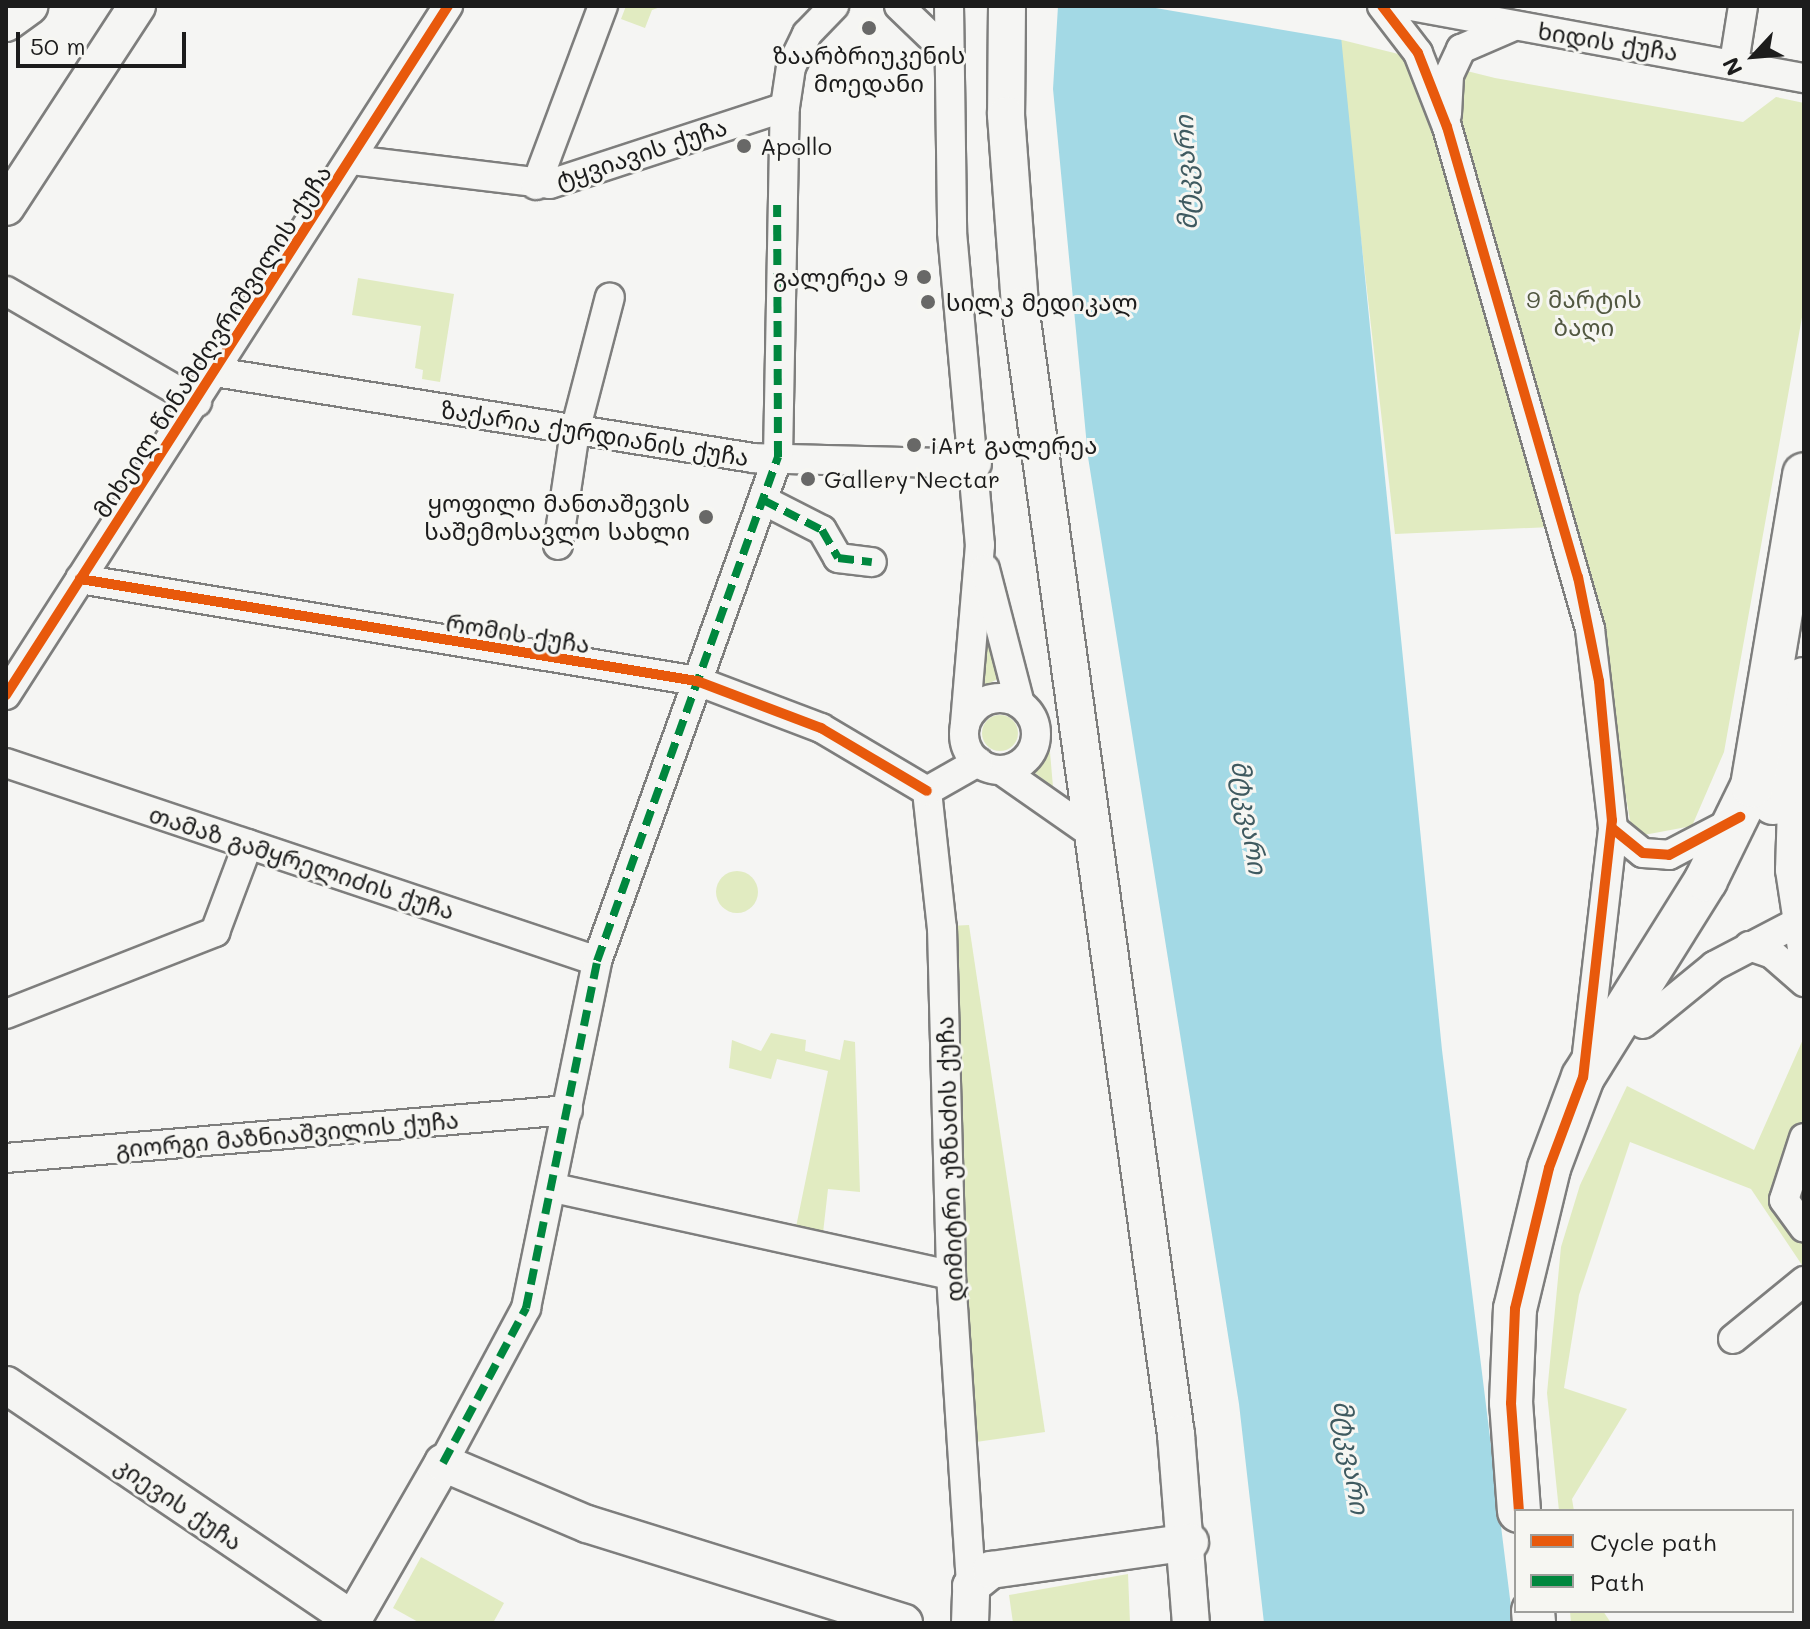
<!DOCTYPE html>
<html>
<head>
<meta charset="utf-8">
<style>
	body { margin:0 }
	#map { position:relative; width:1810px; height:1629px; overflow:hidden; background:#f5f5f3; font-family:Mali,"Noto Sans Georgian",sans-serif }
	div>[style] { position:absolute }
	.green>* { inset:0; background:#e1ebc1 }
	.round { border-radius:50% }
	.water>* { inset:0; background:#a3d9e5 }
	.pier>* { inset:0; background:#f5f5f3 }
	.roads { filter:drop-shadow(2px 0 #7e7e7d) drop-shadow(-2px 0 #7e7e7d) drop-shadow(0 2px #7e7e7d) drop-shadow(0 -2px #7e7e7d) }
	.minor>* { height:28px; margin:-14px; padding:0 14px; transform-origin:14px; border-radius:14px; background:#f5f5f3 }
	.minor>.ring { margin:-14px; padding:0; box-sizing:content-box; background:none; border:28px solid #f5f5f3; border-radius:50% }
	.major>* { height:36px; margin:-18px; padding:0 18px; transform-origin:18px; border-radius:18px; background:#f5f5f3 }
	.highway>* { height:42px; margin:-21px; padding:0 21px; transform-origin:21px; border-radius:21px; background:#f5f5f3 }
	.quiet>* { height:8px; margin-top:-4px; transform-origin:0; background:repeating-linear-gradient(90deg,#00873e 0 16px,transparent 0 24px) }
	.cycleway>* { height:10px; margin:-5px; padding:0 5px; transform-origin:5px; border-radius:5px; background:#e8590c }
	.dots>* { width:22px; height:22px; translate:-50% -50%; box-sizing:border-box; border:4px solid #f6f6f2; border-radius:50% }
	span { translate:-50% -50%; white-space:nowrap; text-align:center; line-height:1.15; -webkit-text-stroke:6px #f6f6f2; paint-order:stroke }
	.street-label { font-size:24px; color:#1c1c1c }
	.poi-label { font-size:24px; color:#1c1c1c }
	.left { translate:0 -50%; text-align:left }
	.right { translate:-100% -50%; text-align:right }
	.park-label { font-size:24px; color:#525841 }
	.water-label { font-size:26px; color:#3f5a60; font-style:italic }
	.frame { position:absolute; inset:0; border:8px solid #1c1c1c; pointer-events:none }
	.legend { position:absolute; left:1514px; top:1509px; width:280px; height:104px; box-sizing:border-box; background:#f6f6f2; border:2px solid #9f9f9c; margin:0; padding:10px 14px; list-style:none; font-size:24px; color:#1c1c1c }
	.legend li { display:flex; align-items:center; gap:16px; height:40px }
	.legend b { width:40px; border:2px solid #9f9f9c }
	.north { position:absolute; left:1714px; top:16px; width:80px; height:80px; -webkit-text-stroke:6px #f6f6f2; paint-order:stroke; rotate:244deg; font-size:22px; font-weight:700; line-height:32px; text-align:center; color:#1c1c1c }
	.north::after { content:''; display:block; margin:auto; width:28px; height:36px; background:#1c1c1c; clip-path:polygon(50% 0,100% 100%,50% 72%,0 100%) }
	.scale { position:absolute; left:16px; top:32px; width:170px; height:36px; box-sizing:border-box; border:4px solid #1c1c1c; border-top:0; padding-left:10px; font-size:24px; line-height:28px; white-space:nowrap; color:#1c1c1c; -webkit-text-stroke:6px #f6f6f2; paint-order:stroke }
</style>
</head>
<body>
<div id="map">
	<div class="green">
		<i style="clip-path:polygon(626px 6px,663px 6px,652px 10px,645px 28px,621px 19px)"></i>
		<i style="clip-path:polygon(1338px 39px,1495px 78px,1743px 122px,1776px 97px,1804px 103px,1804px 306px,1724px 752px,1692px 826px,1633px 837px,1610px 707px,1551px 527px,1395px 534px)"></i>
		<i style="clip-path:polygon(358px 278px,454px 294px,440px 382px,422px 379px,423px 370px,415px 368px,421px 326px,352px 315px)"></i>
		<i style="clip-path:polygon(984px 626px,998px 679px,979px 688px)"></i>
		<i class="round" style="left:982px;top:715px;width:36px;height:36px"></i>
		<i style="clip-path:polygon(1047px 738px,1050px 752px,1053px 787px,1030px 769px)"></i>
		<i class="round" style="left:716px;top:871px;width:42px;height:42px"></i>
		<i style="clip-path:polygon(969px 925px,1045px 1432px,969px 1443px,949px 926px)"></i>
		<i style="clip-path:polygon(771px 1033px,806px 1040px,805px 1051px,840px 1060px,844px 1040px,855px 1042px,860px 1192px,828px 1189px,823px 1233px,796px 1227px,828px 1071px,777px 1059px,771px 1079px,729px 1068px,732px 1040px,761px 1051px)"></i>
		<i style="clip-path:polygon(1804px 1037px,1804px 1125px,1780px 1182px,1804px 1232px,1804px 1268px,1751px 1189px,1630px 1142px,1579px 1295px,1564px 1388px,1627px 1409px,1572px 1499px,1574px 1511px,1559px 1511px,1547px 1393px,1561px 1247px,1580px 1185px,1627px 1086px,1754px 1150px)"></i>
		<i style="clip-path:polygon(421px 1557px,504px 1603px,493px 1623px,420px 1623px,393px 1608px)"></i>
		<i style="clip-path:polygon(1128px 1574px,1130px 1623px,1013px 1623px,1009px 1595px)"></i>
		<i style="clip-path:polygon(1570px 1611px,1603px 1611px,1611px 1623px,1571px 1623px)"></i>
	</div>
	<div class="water">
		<i style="clip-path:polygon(1058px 6px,1338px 6px,1442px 1050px,1513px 1623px,1264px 1623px,1239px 1404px,1088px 457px,1053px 89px)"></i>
	</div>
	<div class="pier">
		<i style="clip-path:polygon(1144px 6px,1342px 6px,1342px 40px)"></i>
	</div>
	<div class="roads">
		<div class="minor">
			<i style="left:899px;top:6px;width:68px;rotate:43.8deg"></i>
			<i style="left:949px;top:6px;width:226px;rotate:89.2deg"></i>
			<i style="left:952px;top:232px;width:314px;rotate:84.9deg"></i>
			<i style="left:980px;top:545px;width:181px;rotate:94.8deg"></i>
			<i style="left:1382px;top:6px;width:59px;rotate:52.5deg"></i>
			<i style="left:1418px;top:53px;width:79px;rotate:68.6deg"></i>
			<i style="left:1447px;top:127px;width:522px;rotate:74.1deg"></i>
			<i style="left:1590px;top:629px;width:201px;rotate:83.4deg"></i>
			<i style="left:1613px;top:829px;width:234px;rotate:96.6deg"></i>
			<i style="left:1411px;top:6px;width:400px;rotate:10.4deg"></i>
			<i style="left:1734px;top:63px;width:58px;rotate:-81deg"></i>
			<i style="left:1447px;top:114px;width:39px;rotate:-87deg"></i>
			<i style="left:1449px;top:75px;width:29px;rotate:-65deg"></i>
			<i style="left:1461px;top:49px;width:58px;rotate:-23.5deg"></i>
			<i style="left:352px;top:160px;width:199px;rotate:6.9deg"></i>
			<i style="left:550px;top:184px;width:247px;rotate:-18.1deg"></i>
			<i style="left:536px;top:185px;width:191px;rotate:-69.5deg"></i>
			<i style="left:6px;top:291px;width:221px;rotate:30.2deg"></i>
			<i style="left:215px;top:372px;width:545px;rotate:9.08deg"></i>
			<i style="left:753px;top:458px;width:224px;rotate:1.5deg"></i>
			<i style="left:763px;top:500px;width:66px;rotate:27deg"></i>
			<i style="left:822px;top:530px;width:32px;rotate:60deg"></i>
			<i style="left:838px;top:558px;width:34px;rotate:7deg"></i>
			<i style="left:558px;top:545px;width:115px;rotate:-81.5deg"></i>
			<i style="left:575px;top:431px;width:138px;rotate:-75.4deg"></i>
			<i style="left:985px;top:569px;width:139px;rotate:75.5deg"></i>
			<i style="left:80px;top:579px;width:625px;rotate:9.39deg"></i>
			<i style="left:697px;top:681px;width:133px;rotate:20.8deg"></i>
			<i style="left:821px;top:728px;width:123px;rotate:30.7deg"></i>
			<i style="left:6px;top:695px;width:819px;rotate:-57.32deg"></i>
			<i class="ring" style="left:964px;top:698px;width:44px;height:44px"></i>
			<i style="left:6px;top:763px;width:623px;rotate:18.52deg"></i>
			<i style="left:1001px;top:770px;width:110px;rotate:35deg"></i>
			<i style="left:1793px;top:775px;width:95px;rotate:91.8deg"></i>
			<i style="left:1790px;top:870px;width:92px;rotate:81.3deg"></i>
			<i style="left:927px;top:791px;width:138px;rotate:83.8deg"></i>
			<i style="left:942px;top:928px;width:347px;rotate:88.5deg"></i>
			<i style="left:951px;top:1275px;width:312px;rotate:86.3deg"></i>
			<i style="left:927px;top:791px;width:59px;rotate:-29.6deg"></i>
			<i style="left:1613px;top:829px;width:38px;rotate:39deg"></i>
			<i style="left:1643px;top:853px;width:26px;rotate:4deg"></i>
			<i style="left:1669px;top:855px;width:73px;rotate:-27.6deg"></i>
			<i style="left:1749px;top:946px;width:24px;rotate:19deg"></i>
			<i style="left:1772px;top:954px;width:43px;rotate:41.2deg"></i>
			<i style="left:6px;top:1014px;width:225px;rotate:-21.4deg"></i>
			<i style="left:215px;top:932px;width:94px;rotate:-69.4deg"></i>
			<i style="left:1643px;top:1024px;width:92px;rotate:-39.2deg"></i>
			<i style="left:1714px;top:966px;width:102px;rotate:-27.6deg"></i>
			<i style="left:1804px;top:1138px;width:65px;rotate:107.9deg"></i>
			<i style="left:1784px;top:1200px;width:34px;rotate:54deg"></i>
			<i style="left:6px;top:1158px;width:564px;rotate:-4.88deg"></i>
			<i style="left:554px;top:1188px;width:406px;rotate:12.4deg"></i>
			<i style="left:1733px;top:1339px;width:92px;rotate:-39.2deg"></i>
			<i style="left:443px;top:1463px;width:176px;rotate:-61.8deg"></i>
			<i style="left:526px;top:1308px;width:354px;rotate:-78.4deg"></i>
			<i style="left:597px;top:961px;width:536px;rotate:-70.25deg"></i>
			<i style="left:778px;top:457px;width:350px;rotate:-88.9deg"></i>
			<i style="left:785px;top:107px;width:40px;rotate:-81.5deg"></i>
			<i style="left:791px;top:67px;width:37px;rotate:-64deg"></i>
			<i style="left:807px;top:34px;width:39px;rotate:-46deg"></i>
		</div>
		<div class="major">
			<i style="left:1007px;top:6px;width:109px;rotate:90.5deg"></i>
			<i style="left:1006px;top:115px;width:192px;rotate:85.8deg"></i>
			<i style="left:1020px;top:306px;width:1139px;rotate:82.13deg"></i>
			<i style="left:1176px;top:1434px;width:190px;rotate:85.5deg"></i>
			<i style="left:6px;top:23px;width:29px;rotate:-36deg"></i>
			<i style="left:6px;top:207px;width:240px;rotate:-56.9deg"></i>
			<i style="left:6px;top:1385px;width:419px;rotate:34.1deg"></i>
			<i style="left:351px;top:1623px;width:185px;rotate:-60.1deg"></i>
			<i style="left:443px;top:1463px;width:156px;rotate:23deg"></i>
			<i style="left:587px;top:1524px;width:332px;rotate:17.3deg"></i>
			<i style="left:970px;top:1623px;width:37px;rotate:-88deg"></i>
			<i style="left:971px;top:1586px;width:26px;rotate:-39deg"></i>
			<i style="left:991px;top:1570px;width:201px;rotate:-8deg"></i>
		</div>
		<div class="highway">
			<i style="left:1773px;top:803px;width:59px;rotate:-70.3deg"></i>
			<i style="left:1793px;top:747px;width:69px;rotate:-80.8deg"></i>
			<i style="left:1519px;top:1511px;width:108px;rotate:-94.2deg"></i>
			<i style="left:1511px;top:1403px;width:94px;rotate:-87.6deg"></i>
			<i style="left:1515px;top:1309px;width:145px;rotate:-76.4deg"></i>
			<i style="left:1549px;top:1168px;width:97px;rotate:-69.5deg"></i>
			<i style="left:1583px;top:1077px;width:232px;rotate:-58deg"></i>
			<i style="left:1706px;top:880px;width:105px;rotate:-63.9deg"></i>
			<i style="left:1752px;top:786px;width:316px;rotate:-80.5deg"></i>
			<i style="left:1533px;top:1611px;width:12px;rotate:85deg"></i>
		</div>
	</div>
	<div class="quiet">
		<i style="left:763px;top:500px;width:66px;rotate:27deg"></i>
		<i style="left:822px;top:530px;width:32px;rotate:60deg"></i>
		<i style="left:838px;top:558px;width:34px;rotate:7deg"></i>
		<i style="left:443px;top:1463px;width:176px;rotate:-61.8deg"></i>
		<i style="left:526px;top:1308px;width:354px;rotate:-78.4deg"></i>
		<i style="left:597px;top:961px;width:536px;rotate:-70.25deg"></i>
		<i style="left:778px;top:457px;width:252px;rotate:-90.2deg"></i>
	</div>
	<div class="cycleway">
		<i style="left:1382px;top:6px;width:59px;rotate:52.5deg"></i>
		<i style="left:1418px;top:53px;width:79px;rotate:68.6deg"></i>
		<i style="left:1447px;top:127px;width:469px;rotate:73.8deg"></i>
		<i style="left:1578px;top:577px;width:106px;rotate:78.6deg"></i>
		<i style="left:1599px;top:681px;width:140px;rotate:84.7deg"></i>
		<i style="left:1612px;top:820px;width:259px;rotate:96.4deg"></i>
		<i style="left:1583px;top:1077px;width:97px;rotate:110.5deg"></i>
		<i style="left:1549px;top:1168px;width:145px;rotate:103.6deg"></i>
		<i style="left:1515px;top:1309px;width:94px;rotate:92.4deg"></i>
		<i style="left:1511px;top:1403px;width:108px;rotate:85.8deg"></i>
		<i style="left:80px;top:579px;width:625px;rotate:9.39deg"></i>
		<i style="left:697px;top:681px;width:133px;rotate:20.8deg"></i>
		<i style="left:821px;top:728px;width:123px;rotate:30.7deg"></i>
		<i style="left:6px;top:695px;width:819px;rotate:-57.32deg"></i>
		<i style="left:1613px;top:829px;width:38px;rotate:39deg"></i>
		<i style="left:1643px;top:853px;width:26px;rotate:4deg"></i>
		<i style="left:1669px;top:855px;width:81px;rotate:-28.2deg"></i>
	</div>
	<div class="dots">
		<i style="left:869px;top:28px;background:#686867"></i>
		<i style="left:744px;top:146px;background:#686867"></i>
		<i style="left:924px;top:277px;background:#686867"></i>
		<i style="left:928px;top:302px;background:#686867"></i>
		<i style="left:914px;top:445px;background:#686867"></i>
		<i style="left:808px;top:479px;background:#686867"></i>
		<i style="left:706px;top:517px;background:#686867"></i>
	</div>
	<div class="street-label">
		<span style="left:1608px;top:41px;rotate:9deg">ხიდის ქუჩა</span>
		<span style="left:641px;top:153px;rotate:-18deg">ტყვიავის ქუჩა</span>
		<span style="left:212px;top:341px;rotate:-57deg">მიხეილ წინამძღვრიშვილის ქუჩა</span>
		<span style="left:595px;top:433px;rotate:9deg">ზაქარია ქურდიანის ქუჩა</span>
		<span style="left:518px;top:633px;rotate:9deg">რომის ქუჩა</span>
		<span style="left:302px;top:862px;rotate:18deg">თამაზ გამყრელიძის ქუჩა</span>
		<span style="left:287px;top:1134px;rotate:-5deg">გიორგი მაზნიაშვილის ქუჩა</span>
		<span style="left:949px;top:1159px;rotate:-92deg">დიმიტრი უზნაძის ქუჩა</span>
		<span style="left:179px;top:1503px;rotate:34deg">კიევის ქუჩა</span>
	</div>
	<div class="poi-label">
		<span style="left:869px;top:69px">ზაარბრიუკენის<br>მოედანი</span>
		<span class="left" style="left:760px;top:146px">Apollo</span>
		<span class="right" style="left:908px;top:277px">გალერეა 9</span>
		<span class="left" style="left:946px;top:302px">სილკ მედიკალ</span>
		<span class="left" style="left:930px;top:445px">iArt გალერეა</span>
		<span class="left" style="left:824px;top:479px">Gallery Nectar</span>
		<span class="right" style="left:690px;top:517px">ყოფილი მანთაშევის<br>საშემოსავლო სახლი</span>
	</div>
	<div class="park-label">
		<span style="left:1584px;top:313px">9 მარტის<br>ბაღი</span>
	</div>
	<div class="water-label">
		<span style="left:1186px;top:173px;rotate:-92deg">მტკვარი</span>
		<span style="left:1249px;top:817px;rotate:81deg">მტკვარი</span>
		<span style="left:1351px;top:1457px;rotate:81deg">მტკვარი</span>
	</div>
	<div class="frame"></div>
	<ul class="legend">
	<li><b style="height:10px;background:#e8590c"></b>Cycle path</li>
	<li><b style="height:10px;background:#00873e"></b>Path</li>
	</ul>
	<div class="north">N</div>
	<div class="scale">50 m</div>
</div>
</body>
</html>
